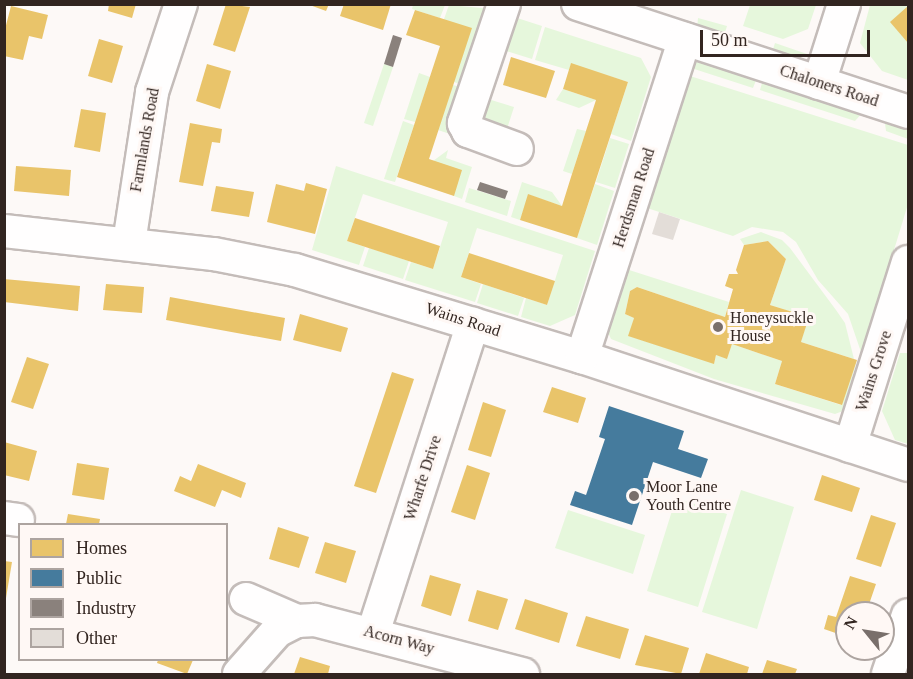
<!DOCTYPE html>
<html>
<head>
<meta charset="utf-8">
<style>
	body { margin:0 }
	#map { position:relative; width:913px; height:679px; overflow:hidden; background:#fdf9f7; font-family:"Times New Roman",serif }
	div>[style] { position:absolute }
	.green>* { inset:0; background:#e6f7dc }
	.homes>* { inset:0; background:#e9c46a }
	.public>* { inset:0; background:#457b9d }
	.industry>* { inset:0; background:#8a817c }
	.building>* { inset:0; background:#e3ddd8 }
	.roads { filter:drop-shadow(2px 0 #c4bcb9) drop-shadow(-2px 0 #c4bcb9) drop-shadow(0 2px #c4bcb9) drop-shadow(0 -2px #c4bcb9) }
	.minor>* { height:32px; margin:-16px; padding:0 16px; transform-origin:16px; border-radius:16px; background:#fffefe }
	.dots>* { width:16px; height:16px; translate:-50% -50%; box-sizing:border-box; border:3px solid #fff8f5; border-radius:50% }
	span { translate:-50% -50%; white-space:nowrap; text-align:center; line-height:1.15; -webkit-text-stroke:6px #fff8f5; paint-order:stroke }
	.street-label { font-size:16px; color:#322520 }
	.poi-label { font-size:16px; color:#322520 }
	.left { translate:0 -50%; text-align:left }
	.frame { position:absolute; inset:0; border:6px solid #322520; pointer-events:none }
	.legend { position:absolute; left:18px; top:523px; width:210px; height:138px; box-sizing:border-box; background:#fff8f5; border:2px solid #ada4a0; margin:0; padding:8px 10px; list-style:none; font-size:18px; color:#322520 }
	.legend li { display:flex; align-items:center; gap:12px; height:30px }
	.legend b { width:30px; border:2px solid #ada4a0 }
	.north { position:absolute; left:835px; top:601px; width:60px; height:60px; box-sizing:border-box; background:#fff8f5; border:2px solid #ada4a0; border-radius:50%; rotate:300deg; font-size:16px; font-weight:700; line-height:24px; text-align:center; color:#322520 }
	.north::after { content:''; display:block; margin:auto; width:21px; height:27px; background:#796f6b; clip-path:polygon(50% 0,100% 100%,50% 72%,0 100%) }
	.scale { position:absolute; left:700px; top:30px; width:170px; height:27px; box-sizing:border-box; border:3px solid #322520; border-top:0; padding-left:8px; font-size:18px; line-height:21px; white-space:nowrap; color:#322520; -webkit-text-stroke:4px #fff8f5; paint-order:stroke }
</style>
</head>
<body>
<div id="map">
	<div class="green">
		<i style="clip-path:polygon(413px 5px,413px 4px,445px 5px,440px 18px,412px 9px)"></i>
		<i style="clip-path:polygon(449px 5px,493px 9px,468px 87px,454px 82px,444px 19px)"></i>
		<i style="clip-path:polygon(750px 5px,750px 4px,816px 5px,808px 29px,783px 39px,743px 26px)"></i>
		<i style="clip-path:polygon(870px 5px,908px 5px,908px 80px,882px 71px,860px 43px)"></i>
		<i style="clip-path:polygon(514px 17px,542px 26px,532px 59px,503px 50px)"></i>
		<i style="clip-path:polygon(698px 18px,727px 26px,723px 39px,697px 30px)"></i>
		<i style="clip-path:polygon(545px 27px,641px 58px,651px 77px,631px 141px,611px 134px,628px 82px,571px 64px,569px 70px,535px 60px)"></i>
		<i style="clip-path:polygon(775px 43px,807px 54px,790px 59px,771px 56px)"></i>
		<i style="clip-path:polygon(700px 59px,758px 75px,753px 88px,688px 67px)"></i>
		<i style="clip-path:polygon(384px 64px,393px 67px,373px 126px,364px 123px)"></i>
		<i style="clip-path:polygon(419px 73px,430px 77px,415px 122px,404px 119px)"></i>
		<i style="clip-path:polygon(690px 76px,908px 145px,908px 204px,862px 355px,848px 314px,818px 280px,796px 242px,783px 232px,752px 227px,733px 236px,647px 208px)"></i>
		<i style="clip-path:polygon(764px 76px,863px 112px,855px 121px,760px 90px)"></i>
		<i style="clip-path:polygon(453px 85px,467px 89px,453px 135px,438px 130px)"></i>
		<i style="clip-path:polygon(563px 89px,596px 100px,579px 108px,556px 100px)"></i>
		<i style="clip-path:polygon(488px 99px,514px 107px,507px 129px,479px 123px)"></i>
		<i style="clip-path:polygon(884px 116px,908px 124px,908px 139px,886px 131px)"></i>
		<i style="clip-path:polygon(403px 121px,414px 125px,395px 182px,384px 179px)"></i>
		<i style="clip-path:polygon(577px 129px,586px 131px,572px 174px,563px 171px)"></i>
		<i style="clip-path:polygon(610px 138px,629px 144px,615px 188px,596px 182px)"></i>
		<i style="clip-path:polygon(448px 150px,446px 158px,472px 167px,462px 199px,454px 196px,433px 161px)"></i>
		<i style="clip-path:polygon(336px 166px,595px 251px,575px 315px,550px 326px,521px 317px,526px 298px,547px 305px,563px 255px,477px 228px,461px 277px,481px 284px,475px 302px,405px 280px,411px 262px,433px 269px,448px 222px,363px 194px,347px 241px,365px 247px,359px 265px,312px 250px)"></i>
		<i style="clip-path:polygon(522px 182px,552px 192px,562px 206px,529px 195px,520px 220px,511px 217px)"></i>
		<i style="clip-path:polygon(595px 184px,614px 191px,597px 245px,577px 238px)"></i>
		<i style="clip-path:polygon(469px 188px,511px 201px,507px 216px,465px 202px)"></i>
		<i style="clip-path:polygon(761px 232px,782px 240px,790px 248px,836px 310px,845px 323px,854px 359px,801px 342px,808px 317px,770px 305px,786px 259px,768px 241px,744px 245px,740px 239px)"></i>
		<i style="clip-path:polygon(369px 248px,409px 261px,403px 279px,363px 266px)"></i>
		<i style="clip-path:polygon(626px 269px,729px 302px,725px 317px,637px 287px,630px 291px,625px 314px,634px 318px,629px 336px,714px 363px,716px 355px,727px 358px,732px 344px,782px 361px,775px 384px,841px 405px,857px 360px,843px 411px,835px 414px,714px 379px,611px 339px,607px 330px)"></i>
		<i style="clip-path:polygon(483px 284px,524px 298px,518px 316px,477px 303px)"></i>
		<i style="clip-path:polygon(900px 353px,908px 353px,908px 444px,895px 440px,882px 411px)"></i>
		<i style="clip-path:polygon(741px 490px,794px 507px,757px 629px,702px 612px)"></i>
		<i style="clip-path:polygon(676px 498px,727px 514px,698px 607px,647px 591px)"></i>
		<i style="clip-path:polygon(568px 510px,645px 535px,633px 574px,555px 548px)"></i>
	</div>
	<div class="homes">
		<i style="clip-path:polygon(109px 4px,136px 4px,132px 18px,108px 11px)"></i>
		<i style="clip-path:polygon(226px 4px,250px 7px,235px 52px,213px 45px)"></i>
		<i style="clip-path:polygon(307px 4px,329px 4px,326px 11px)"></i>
		<i style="clip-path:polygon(344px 4px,391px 4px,383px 30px,340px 16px)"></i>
		<i style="clip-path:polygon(11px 6px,48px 15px,42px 39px,29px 36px,23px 60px,4px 56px,4px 33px)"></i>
		<i style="clip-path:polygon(908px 6px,908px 43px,890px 22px)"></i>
		<i style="clip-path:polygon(415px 10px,472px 28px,429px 159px,462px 170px,454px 196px,397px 177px,440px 46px,406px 35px)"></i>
		<i style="clip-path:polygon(99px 39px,123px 46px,112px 83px,88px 76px)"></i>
		<i style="clip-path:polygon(511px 57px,555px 71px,546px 98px,503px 85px)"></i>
		<i style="clip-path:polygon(571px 63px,628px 82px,577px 238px,520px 220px,528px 194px,562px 206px,571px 177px,596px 100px,563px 89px)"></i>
		<i style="clip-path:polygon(207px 64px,231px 71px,220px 109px,196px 101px)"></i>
		<i style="clip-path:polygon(81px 109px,106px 113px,100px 152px,74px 147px)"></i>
		<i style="clip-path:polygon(190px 123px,222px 129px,220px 143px,212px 142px,203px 186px,179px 182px)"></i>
		<i style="clip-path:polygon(16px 166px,71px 170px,69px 196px,14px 191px)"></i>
		<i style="clip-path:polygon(306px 183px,327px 189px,315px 234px,267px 222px,276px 184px,304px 191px)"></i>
		<i style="clip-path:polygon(216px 186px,254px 192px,249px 217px,211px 211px)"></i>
		<i style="clip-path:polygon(355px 218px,440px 246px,433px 269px,347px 241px)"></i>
		<i style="clip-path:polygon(768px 241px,786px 259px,770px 305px,809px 317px,801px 342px,857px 360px,842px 405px,775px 384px,782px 361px,732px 344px,727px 359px,716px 355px,714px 364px,628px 336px,634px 318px,625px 314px,630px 291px,637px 287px,725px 317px,733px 289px,725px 286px,729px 274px,738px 274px,736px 270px,744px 245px)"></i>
		<i style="clip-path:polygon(469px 253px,555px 281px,547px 305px,461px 277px)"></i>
		<i style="clip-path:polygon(4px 279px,80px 286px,78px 311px,4px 302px)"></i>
		<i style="clip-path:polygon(106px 284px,144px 287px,142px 313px,103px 310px)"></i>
		<i style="clip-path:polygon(170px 297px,285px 318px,281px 341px,166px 320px)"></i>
		<i style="clip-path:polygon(300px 314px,348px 328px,341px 352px,293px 340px)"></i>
		<i style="clip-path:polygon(27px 357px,49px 364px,33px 409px,11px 402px)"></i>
		<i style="clip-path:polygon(392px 372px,414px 379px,376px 493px,354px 486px)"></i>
		<i style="clip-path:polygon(552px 387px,586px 398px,578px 423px,543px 412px)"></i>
		<i style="clip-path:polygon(483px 402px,506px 410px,491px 457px,468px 450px)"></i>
		<i style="clip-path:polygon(4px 442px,37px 451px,29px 481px,4px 475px)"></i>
		<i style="clip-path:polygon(77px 463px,109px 468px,104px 500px,72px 495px)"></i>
		<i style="clip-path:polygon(198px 464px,246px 483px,241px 498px,222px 490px,215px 507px,174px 491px,180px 476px,191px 481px)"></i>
		<i style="clip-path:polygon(467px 465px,490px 473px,475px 520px,451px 512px)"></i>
		<i style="clip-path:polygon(822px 475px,860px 488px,852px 512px,814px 500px)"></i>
		<i style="clip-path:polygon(68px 514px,100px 519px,99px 524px,66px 524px)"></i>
		<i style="clip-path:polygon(871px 515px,896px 523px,881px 567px,856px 559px)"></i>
		<i style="clip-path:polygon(278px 527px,309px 537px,299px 568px,269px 559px)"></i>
		<i style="clip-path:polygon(325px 542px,356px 551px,346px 583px,315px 573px)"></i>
		<i style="clip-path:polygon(4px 561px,12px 562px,6px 598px,4px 598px)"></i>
		<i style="clip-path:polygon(430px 575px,461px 584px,451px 616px,421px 606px)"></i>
		<i style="clip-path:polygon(850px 576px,876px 584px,866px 613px,847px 613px,847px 637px,824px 629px,828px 615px,836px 617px)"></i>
		<i style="clip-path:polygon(477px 590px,508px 599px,498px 630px,468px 621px)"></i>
		<i style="clip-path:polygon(525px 599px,568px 613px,559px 643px,515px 629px)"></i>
		<i style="clip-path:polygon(586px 616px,629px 629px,620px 659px,576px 646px)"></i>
		<i style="clip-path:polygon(645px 635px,689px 648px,681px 674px,635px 665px)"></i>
		<i style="clip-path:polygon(706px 653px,749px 667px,747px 674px,699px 674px)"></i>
		<i style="clip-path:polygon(300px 657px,330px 666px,328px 674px,294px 674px)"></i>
		<i style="clip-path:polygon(158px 660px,193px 660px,187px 674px,157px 663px)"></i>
		<i style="clip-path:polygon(767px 660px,797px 669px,795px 674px,762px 674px)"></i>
	</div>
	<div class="public">
		<i style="clip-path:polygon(609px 406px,684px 431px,678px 449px,708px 459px,701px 478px,653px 462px,632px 525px,570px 505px,575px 491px,586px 495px,605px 439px,599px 437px)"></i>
	</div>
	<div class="industry">
		<i style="clip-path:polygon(393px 35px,402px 38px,393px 67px,384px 64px)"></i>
		<i style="clip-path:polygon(480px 182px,508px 191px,505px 199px,477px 190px)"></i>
	</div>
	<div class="building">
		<i style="clip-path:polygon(659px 212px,680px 219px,673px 240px,652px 234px)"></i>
	</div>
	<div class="roads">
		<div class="minor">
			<i style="left:504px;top:4px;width:126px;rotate:108.6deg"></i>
			<i style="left:464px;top:123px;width:9px;rotate:63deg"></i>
			<i style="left:468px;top:131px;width:52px;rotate:20.2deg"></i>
			<i style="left:578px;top:4px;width:347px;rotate:18.1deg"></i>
			<i style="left:819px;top:83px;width:83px;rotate:-72.4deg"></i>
			<i style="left:4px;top:231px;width:211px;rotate:6.3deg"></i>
			<i style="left:214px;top:254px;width:83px;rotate:11.2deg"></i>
			<i style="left:295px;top:270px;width:300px;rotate:16.9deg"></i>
			<i style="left:582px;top:357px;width:343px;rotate:18.3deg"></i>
			<i style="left:129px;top:243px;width:153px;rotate:-81.3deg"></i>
			<i style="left:152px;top:92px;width:93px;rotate:-71.8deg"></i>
			<i style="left:582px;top:357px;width:334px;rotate:-72.1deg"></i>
			<i style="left:850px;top:446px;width:193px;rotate:-72.5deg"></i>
			<i style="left:4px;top:518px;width:14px;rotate:8deg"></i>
			<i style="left:246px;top:599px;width:56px;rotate:23.3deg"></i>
			<i style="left:373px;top:633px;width:325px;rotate:-72.1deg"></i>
			<i style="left:239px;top:674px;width:57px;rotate:-48.5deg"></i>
			<i style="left:277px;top:631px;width:22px;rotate:-27deg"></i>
			<i style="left:297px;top:621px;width:18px;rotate:-3deg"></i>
			<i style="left:315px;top:620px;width:215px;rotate:14.6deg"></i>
			<i style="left:888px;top:674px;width:62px;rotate:-71.3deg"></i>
		</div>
	</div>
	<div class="dots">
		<i style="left:718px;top:327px;background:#796f6b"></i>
		<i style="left:634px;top:496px;background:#796f6b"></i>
	</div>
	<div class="street-label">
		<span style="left:829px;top:86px;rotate:18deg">Chaloners Road</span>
		<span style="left:145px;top:140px;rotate:-80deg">Farmlands Road</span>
		<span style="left:634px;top:198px;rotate:-72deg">Herdsman Road</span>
		<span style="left:463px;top:320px;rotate:18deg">Wains Road</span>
		<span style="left:874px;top:371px;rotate:-72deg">Wains Grove</span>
		<span style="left:423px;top:478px;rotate:-72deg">Wharfe Drive</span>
		<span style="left:399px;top:640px;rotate:15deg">Acorn Way</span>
	</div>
	<div class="poi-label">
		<span class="left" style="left:730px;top:327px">Honeysuckle<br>House</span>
		<span class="left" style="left:646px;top:496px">Moor Lane<br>Youth Centre</span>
	</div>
	<div class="frame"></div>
	<ul class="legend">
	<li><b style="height:16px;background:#e9c46a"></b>Homes</li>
	<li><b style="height:16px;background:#457b9d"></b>Public</li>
	<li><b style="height:16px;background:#8a817c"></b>Industry</li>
	<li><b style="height:16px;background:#e3ddd8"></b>Other</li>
	</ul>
	<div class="north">N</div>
	<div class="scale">50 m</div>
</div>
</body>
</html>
